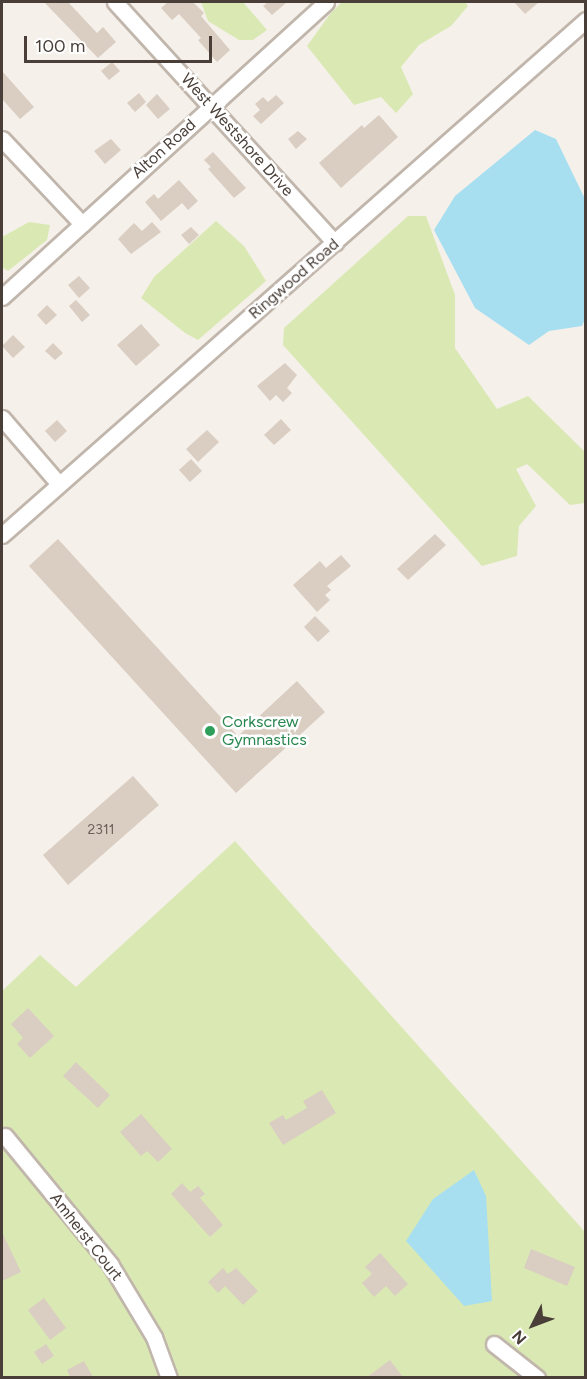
<!DOCTYPE html>
<html>
<head>
<meta charset="utf-8">
<style>
	body { margin:0 }
	#map { position:relative; width:587px; height:1379px; overflow:hidden; background:#f5f0ea; font-family:Figtree,sans-serif }
	div>[style] { position:absolute }
	.green>* { inset:0; background:#dae9b3 }
	.water>* { inset:0; background:#a7dff1 }
	.building>* { inset:0; background:#dacdc2 }
	.roads { filter:drop-shadow(2px 0 #c1b6ac) drop-shadow(-2px 0 #c1b6ac) drop-shadow(0 2px #c1b6ac) drop-shadow(0 -2px #c1b6ac) }
	.minor>* { height:15px; margin:-7.5px; padding:0 7.5px; transform-origin:7.5px; border-radius:7.5px; background:#fff }
	.dots>* { width:16px; height:16px; translate:-50% -50%; box-sizing:border-box; border:3px solid #fff; border-radius:50% }
	span { translate:-50% -50%; white-space:nowrap; text-align:center; line-height:1.15; -webkit-text-stroke:5px #fff; paint-order:stroke }
	.number-label { font-size:14px; color:#6d625a }
	.number-label span { -webkit-text-stroke-width:0 }
	.street-label { font-size:16px; color:#493f38 }
	.leisure-label { font-size:16px; color:#27864d }
	.left { translate:0 -50%; text-align:left }
	.frame { position:absolute; inset:0; border:3px solid #493f38; pointer-events:none }
	.north { position:absolute; left:503px; top:1295px; width:60px; height:60px; -webkit-text-stroke:4px #fff; paint-order:stroke; rotate:228deg; font-size:16px; font-weight:700; line-height:24px; text-align:center; color:#493f38 }
	.north::after { content:''; display:block; margin:auto; width:21px; height:27px; background:#493f38; clip-path:polygon(50% 0,100% 100%,50% 72%,0 100%) }
	.scale { position:absolute; left:24px; top:36px; width:188px; height:27px; box-sizing:border-box; border:3px solid #493f38; border-top:0; padding-left:8px; font-size:18px; line-height:21px; white-space:nowrap; color:#493f38; -webkit-text-stroke:4px #fff; paint-order:stroke }
</style>
</head>
<body>
<div id="map">
	<div class="green">
		<i style="clip-path:polygon(201px 2px,243px 2px,267px 30px,253px 40px,239px 40px,208px 21px)"></i>
		<i style="clip-path:polygon(342px 2px,465px 2px,468px 6px,451px 26px,419px 45px,401px 67px,413px 94px,396px 113px,381px 97px,354px 105px,307px 46px,330px 14px)"></i>
		<i style="clip-path:polygon(408px 216px,426px 216px,455px 295px,455px 348px,497px 409px,528px 396px,585px 452px,585px 503px,570px 505px,527px 464px,516px 469px,536px 506px,519px 526px,517px 556px,482px 566px,283px 345px,284px 328px)"></i>
		<i style="clip-path:polygon(216px 221px,244px 246px,266px 281px,198px 340px,185px 333px,141px 298px,154px 277px)"></i>
		<i style="clip-path:polygon(29px 222px,50px 225px,47px 240px,8px 271px,2px 267px,2px 237px)"></i>
		<i style="clip-path:polygon(235px 841px,585px 1232px,585px 1377px,2px 1378px,2px 991px,40px 955px,76px 987px)"></i>
	</div>
	<div class="water">
		<i style="clip-path:polygon(535px 130px,556px 139px,585px 199px,586px 317px,582px 326px,549px 331px,529px 345px,475px 308px,434px 230px,455px 196px)"></i>
		<i style="clip-path:polygon(474px 1170px,486px 1196px,492px 1301px,464px 1306px,406px 1241px,433px 1199px)"></i>
	</div>
	<div class="building">
		<i style="clip-path:polygon(44px 2px,68px 2px,97px 33px,103px 27px,116px 42px,98px 58px)"></i>
		<i style="clip-path:polygon(168px 2px,193px 2px,204px 13px,201px 16px,230px 50px,217px 62px,198px 40px,201px 38px,179px 14px,172px 20px,161px 8px)"></i>
		<i style="clip-path:polygon(268px 2px,287px 2px,272px 15px,263px 6px)"></i>
		<i style="clip-path:polygon(514px 2px,539px 2px,525px 14px)"></i>
		<i style="clip-path:polygon(112px 62px,120px 71px,109px 80px,101px 71px)"></i>
		<i style="clip-path:polygon(2px 71px,34px 107px,20px 119px,2px 99px)"></i>
		<i style="clip-path:polygon(139px 93px,146px 102px,135px 112px,127px 103px)"></i>
		<i style="clip-path:polygon(157px 94px,170px 109px,158px 119px,146px 105px)"></i>
		<i style="clip-path:polygon(276px 95px,284px 103px,261px 124px,253px 116px,260px 110px,255px 104px,263px 97px,268px 102px)"></i>
		<i style="clip-path:polygon(379px 115px,398px 137px,341px 188px,319px 163px,362px 125px,364px 128px)"></i>
		<i style="clip-path:polygon(298px 131px,307px 139px,296px 149px,288px 139px)"></i>
		<i style="clip-path:polygon(111px 139px,121px 150px,105px 164px,94px 151px)"></i>
		<i style="clip-path:polygon(213px 152px,246px 188px,234px 198px,208px 169px,211px 167px,204px 160px)"></i>
		<i style="clip-path:polygon(179px 180px,198px 201px,188px 210px,182px 203px,161px 221px,145px 202px,154px 194px,158px 199px)"></i>
		<i style="clip-path:polygon(152px 222px,161px 232px,131px 254px,118px 239px,134px 223px,142px 231px)"></i>
		<i style="clip-path:polygon(191px 227px,199px 235px,189px 244px,181px 235px)"></i>
		<i style="clip-path:polygon(79px 276px,90px 288px,79px 298px,68px 285px)"></i>
		<i style="clip-path:polygon(76px 300px,90px 315px,82px 322px,69px 306px)"></i>
		<i style="clip-path:polygon(47px 305px,57px 315px,46px 325px,37px 315px)"></i>
		<i style="clip-path:polygon(141px 324px,160px 345px,136px 366px,117px 345px)"></i>
		<i style="clip-path:polygon(13px 335px,25px 347px,13px 358px,2px 346px)"></i>
		<i style="clip-path:polygon(53px 343px,63px 353px,55px 360px,45px 351px)"></i>
		<i style="clip-path:polygon(285px 363px,297px 375px,287px 388px,292px 393px,283px 402px,276px 395px,270px 401px,257px 386px)"></i>
		<i style="clip-path:polygon(281px 419px,291px 430px,274px 445px,264px 435px)"></i>
		<i style="clip-path:polygon(57px 420px,67px 431px,55px 442px,45px 431px)"></i>
		<i style="clip-path:polygon(207px 430px,219px 442px,198px 462px,186px 449px)"></i>
		<i style="clip-path:polygon(191px 459px,202px 471px,190px 482px,179px 470px)"></i>
		<i style="clip-path:polygon(435px 534px,446px 545px,408px 580px,397px 569px)"></i>
		<i style="clip-path:polygon(58px 539px,238px 736px,297px 681px,325px 712px,236px 793px,29px 566px)"></i>
		<i style="clip-path:polygon(341px 555px,351px 566px,327px 586px,331px 590px,325px 595px,330px 600px,317px 612px,293px 585px,320px 561px,326px 568px)"></i>
		<i style="clip-path:polygon(315px 616px,330px 631px,318px 642px,304px 627px)"></i>
		<i style="clip-path:polygon(133px 776px,159px 805px,68px 885px,43px 855px)"></i>
		<i style="clip-path:polygon(28px 1008px,54px 1036px,30px 1058px,17px 1044px,23px 1038px,11px 1024px)"></i>
		<i style="clip-path:polygon(76px 1062px,110px 1095px,98px 1108px,63px 1076px)"></i>
		<i style="clip-path:polygon(322px 1090px,336px 1113px,283px 1145px,269px 1123px,283px 1115px,286px 1120px,307px 1108px,303px 1101px)"></i>
		<i style="clip-path:polygon(141px 1114px,172px 1149px,158px 1162px,147px 1151px,141px 1156px,120px 1132px)"></i>
		<i style="clip-path:polygon(182px 1183px,190px 1192px,198px 1186px,205px 1194px,200px 1198px,223px 1225px,210px 1237px,171px 1194px)"></i>
		<i style="clip-path:polygon(2px 1232px,21px 1272px,2px 1281px)"></i>
		<i style="clip-path:polygon(531px 1249px,575px 1267px,567px 1286px,524px 1268px)"></i>
		<i style="clip-path:polygon(380px 1253px,408px 1284px,395px 1296px,386px 1286px,374px 1297px,362px 1283px,372px 1274px,365px 1267px)"></i>
		<i style="clip-path:polygon(223px 1268px,228px 1274px,236px 1268px,258px 1291px,243px 1305px,225px 1286px,218px 1293px,208px 1282px)"></i>
		<i style="clip-path:polygon(44px 1298px,66px 1328px,50px 1340px,28px 1310px)"></i>
		<i style="clip-path:polygon(46px 1344px,54px 1356px,42px 1364px,34px 1352px)"></i>
		<i style="clip-path:polygon(390px 1360px,403px 1377px,367px 1377px)"></i>
		<i style="clip-path:polygon(84px 1361px,93px 1377px,70px 1377px,67px 1370px)"></i>
	</div>
	<div class="roads">
		<div class="minor">
			<i style="left:115px;top:2px;width:326px;rotate:47.6deg"></i>
			<i style="left:2px;top:139px;width:117px;rotate:46.7deg"></i>
			<i style="left:2px;top:297px;width:438px;rotate:-42.3deg"></i>
			<i style="left:2px;top:418px;width:87px;rotate:49.2deg"></i>
			<i style="left:2px;top:535px;width:779px;rotate:-41.41deg"></i>
			<i style="left:5px;top:1136px;width:166px;rotate:50.6deg"></i>
			<i style="left:110px;top:1264px;width:85px;rotate:58.9deg"></i>
			<i style="left:154px;top:1337px;width:44px;rotate:69.9deg"></i>
			<i style="left:494px;top:1344px;width:55px;rotate:38.3deg"></i>
		</div>
	</div>
	<div class="dots">
		<i style="left:210px;top:731px;background:#2e9e5b"></i>
	</div>
	<div class="number-label">
		<span style="left:101px;top:830px">2311</span>
	</div>
	<div class="street-label">
		<span style="left:237px;top:135px;rotate:48deg">West Westshore Drive</span>
		<span style="left:164px;top:149px;rotate:-42deg">Alton Road</span>
		<span style="left:294px;top:279px;rotate:-41deg">Ringwood Road</span>
		<span style="left:86px;top:1237px;rotate:52deg">Amherst Court</span>
	</div>
	<div class="leisure-label">
		<span class="left" style="left:222px;top:731px">Corkscrew<br>Gymnastics</span>
	</div>
	<div class="frame"></div>
	<div class="north">N</div>
	<div class="scale">100 m</div>
</div>
</body>
</html>
